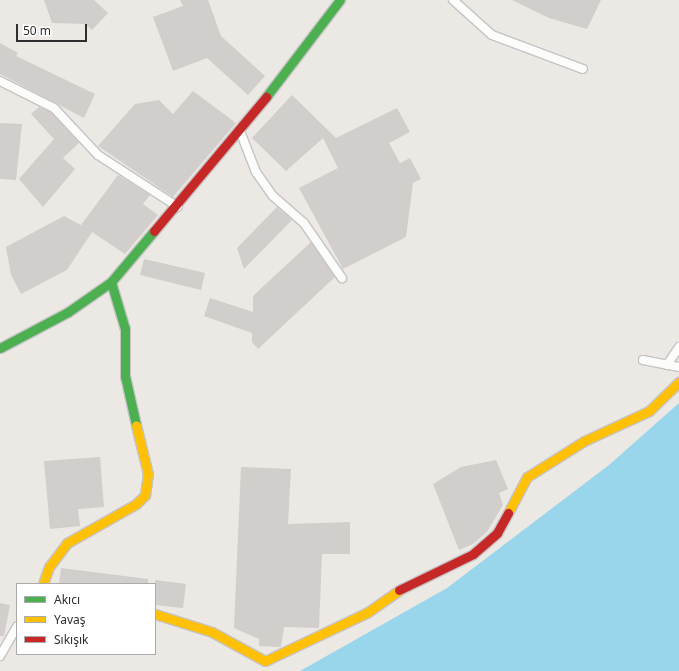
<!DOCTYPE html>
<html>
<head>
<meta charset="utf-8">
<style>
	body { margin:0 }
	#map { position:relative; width:679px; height:671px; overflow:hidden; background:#ece8e4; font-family:"Noto Sans",sans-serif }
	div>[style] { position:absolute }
	.water>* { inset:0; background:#99d6ec }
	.building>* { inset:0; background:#d1cecb }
	.roads { filter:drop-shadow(1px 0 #c5c4c5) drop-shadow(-1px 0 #c5c4c5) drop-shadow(0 1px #c5c4c5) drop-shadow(0 -1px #c5c4c5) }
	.street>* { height:8px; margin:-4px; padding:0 4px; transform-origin:4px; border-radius:4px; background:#fcfcfb }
	.fast>* { height:9px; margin:-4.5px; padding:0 4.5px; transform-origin:4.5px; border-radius:4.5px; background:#4caf50 }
	.slow>* { height:9px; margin:-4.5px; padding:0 4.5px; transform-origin:4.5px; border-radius:4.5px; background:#ffc107 }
	.jam>* { height:9px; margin:-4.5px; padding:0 4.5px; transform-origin:4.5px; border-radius:4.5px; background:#c62828 }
	span { translate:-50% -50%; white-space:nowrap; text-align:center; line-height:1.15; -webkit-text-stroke:3px #fff; paint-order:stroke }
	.legend { position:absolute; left:16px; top:583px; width:140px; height:72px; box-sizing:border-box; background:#fff; border:1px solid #ababab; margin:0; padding:5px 7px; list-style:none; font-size:12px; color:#2e2e2e }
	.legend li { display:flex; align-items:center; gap:8px; height:20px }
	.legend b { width:20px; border:1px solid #ababab }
	.scale { position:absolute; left:16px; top:24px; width:71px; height:18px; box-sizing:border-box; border:2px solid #2e2e2e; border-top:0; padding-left:5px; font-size:12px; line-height:14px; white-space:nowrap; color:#2e2e2e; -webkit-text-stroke:3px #fff; paint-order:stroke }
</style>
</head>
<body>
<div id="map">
	<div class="water">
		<i style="clip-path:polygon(679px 403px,679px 671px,300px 671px,447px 588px,609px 465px)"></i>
	</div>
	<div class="building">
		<i style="clip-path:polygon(44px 0,94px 0,108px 13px,92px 30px,85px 24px,52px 23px)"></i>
		<i style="clip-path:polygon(180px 0,208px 0,221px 36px,265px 76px,248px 95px,207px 58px,173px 71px,153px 17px,183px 6px)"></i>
		<i style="clip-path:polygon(512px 0,601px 0,587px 29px,549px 18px)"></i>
		<i style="clip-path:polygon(0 43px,18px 53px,16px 56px,95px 94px,84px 118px,0 74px)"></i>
		<i style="clip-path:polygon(193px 91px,236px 123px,173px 197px,98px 146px,135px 104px,159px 100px,173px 114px)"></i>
		<i style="clip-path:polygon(292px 95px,336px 138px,397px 108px,410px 132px,389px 143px,400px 163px,410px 158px,421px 179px,413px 183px,406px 237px,343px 269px,299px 188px,338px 168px,323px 138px,286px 171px,252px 138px)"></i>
		<i style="clip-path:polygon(39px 107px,51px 112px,79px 143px,63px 158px,75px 169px,43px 207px,19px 179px,54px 139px,31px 114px)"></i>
		<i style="clip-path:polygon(0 123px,22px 124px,16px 180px,0 179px)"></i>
		<i style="clip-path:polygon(118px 175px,150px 195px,143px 204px,158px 215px,125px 254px,92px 232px,67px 270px,21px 294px,11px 275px,6px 247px,64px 216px,81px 225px)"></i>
		<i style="clip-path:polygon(277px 207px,292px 220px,244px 269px,237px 248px)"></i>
		<i style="clip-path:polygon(311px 242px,335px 277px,258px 349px,252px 342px,252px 333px,204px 316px,210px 298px,253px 312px,253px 296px)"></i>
		<i style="clip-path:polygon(144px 259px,205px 273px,201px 290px,140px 275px)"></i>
		<i style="clip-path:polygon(100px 457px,104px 507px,78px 509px,80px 526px,50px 529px,44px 461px)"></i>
		<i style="clip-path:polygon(496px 460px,508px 489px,499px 493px,503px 505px,487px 532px,473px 544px,459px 550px,433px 484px,461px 467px)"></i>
		<i style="clip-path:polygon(241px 467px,291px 469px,288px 524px,350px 522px,350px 554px,322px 554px,319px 628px,284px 627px,281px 647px,259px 646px,259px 639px,234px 628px)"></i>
		<i style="clip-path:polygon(61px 568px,148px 579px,148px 584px,59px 584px)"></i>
		<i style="clip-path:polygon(155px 580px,186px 584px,183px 608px,155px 605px)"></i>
		<i style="clip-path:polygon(0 603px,10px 605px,4px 636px,0 636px)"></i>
	</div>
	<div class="roads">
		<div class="street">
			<i style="left:453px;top:0;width:52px;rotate:41.9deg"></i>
			<i style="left:492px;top:35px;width:97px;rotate:20.5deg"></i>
			<i style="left:0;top:81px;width:60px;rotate:26.6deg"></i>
			<i style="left:54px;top:108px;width:64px;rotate:46.9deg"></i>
			<i style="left:98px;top:155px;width:95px;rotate:33deg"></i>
			<i style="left:240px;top:131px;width:44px;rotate:68.7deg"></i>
			<i style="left:256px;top:172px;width:29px;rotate:55deg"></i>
			<i style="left:273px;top:196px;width:41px;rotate:41.1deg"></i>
			<i style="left:304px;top:223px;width:67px;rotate:55.4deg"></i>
			<i style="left:643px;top:360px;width:37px;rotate:11deg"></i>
			<i style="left:667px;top:365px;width:22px;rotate:-56deg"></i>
			<i style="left:0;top:656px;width:34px;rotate:-60deg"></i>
		</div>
		<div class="fast">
			<i style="left:266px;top:97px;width:122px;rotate:-52.7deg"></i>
			<i style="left:111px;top:282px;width:49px;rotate:73.4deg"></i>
			<i style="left:125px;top:329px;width:47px;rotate:90deg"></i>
			<i style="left:125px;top:376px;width:50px;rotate:77.3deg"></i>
			<i style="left:0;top:348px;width:77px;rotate:-27.9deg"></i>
			<i style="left:68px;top:312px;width:52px;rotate:-34.9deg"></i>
			<i style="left:111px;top:282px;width:67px;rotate:-49.9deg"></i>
		</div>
		<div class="slow">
			<i style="left:508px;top:513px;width:41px;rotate:-62.2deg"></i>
			<i style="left:527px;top:477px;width:67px;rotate:-32.3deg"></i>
			<i style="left:584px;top:441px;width:72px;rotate:-24.8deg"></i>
			<i style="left:649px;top:411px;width:42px;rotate:-44deg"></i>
			<i style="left:43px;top:584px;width:18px;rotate:-71deg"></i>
			<i style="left:49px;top:567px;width:30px;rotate:-53deg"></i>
			<i style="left:67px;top:543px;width:79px;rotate:-29.5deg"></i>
			<i style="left:136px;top:504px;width:13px;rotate:-45deg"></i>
			<i style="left:145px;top:495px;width:21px;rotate:-82deg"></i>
			<i style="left:148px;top:474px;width:50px;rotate:-103.8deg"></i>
			<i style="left:155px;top:614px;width:60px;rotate:17.5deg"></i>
			<i style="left:212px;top:632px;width:60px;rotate:28.7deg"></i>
			<i style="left:265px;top:661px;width:114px;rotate:-25.4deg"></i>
			<i style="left:368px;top:612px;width:38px;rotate:-35deg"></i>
		</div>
		<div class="jam">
			<i style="left:154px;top:231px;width:175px;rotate:-50.1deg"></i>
			<i style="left:399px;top:590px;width:82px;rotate:-25.9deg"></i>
			<i style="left:473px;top:554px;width:32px;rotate:-41deg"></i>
			<i style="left:497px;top:533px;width:23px;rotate:-61deg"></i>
		</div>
	</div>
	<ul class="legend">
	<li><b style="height:5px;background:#4caf50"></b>Akıcı</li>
	<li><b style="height:5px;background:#ffc107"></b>Yavaş</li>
	<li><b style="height:5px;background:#c62828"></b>Sıkışık</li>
	</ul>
	<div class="scale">50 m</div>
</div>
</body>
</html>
